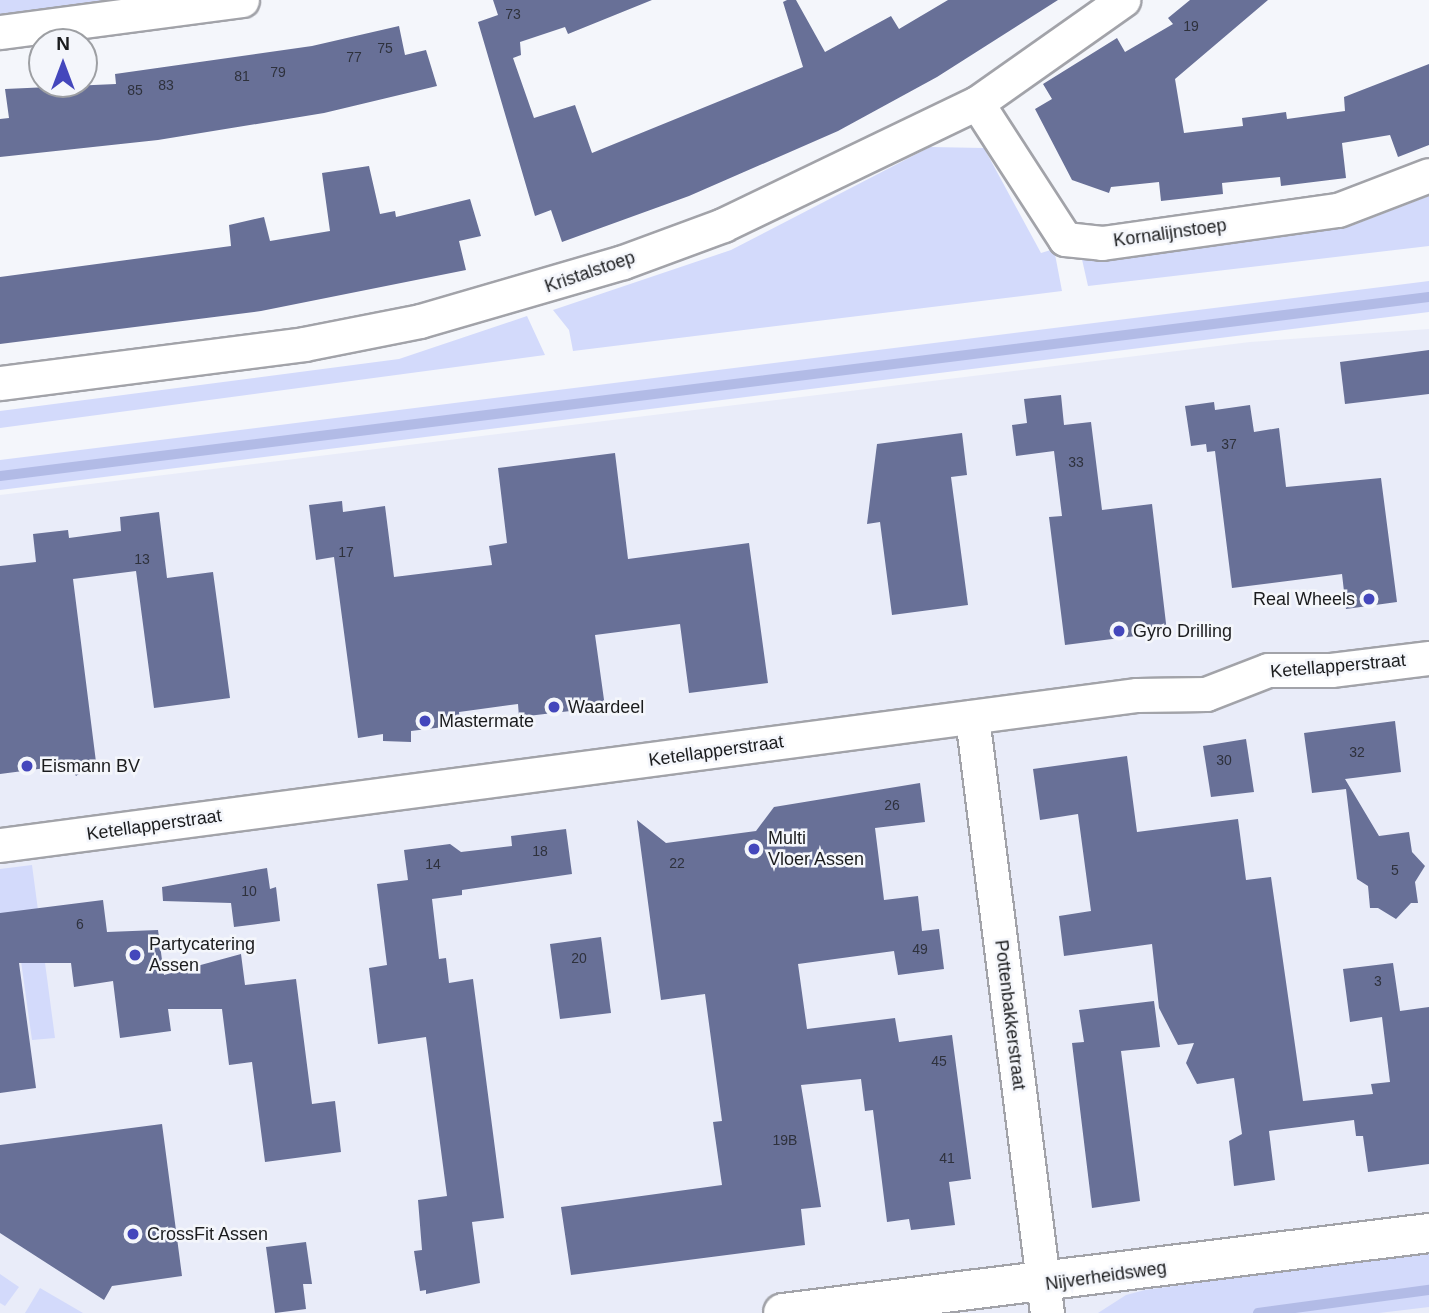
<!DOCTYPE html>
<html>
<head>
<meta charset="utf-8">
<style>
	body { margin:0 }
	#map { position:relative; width:1429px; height:1313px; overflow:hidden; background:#f4f6fb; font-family:Helvetica,sans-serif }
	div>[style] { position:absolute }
	.built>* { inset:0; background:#e9ecf9 }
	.green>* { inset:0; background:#d3dafb }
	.stream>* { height:10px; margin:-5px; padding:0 5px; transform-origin:5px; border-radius:5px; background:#b2bbe6 }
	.building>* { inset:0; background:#687097 }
	.roads { filter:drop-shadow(2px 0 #a2a3a9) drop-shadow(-2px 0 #a2a3a9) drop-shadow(0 2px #a2a3a9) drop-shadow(0 -2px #a2a3a9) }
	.street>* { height:33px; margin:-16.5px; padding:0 16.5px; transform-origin:16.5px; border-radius:16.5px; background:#fff }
	.secondary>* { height:38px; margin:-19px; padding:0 19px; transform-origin:19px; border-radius:19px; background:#fff }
	.dots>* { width:19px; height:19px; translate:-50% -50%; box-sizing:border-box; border:4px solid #f4f6fb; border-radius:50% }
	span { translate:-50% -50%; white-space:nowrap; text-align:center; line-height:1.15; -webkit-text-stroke:5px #f4f6fb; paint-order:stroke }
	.number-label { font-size:14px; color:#2e313c }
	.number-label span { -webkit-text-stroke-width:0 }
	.street-label { font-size:18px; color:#1b1c1e }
	.poi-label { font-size:18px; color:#1b1c1e }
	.right { translate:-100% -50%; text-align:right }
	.left { translate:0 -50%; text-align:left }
	.north { position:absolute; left:28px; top:28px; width:70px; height:70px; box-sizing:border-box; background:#f4f6fb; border:2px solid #9d9fa3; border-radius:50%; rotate:0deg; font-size:19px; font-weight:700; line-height:28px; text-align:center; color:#1b1c1e }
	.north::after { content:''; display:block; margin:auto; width:24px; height:32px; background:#4447bc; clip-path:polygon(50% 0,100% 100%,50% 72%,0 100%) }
</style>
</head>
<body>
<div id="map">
	<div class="built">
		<i style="clip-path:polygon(1429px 329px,1429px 1313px,0 1313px,0 495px,1250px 342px)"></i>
	</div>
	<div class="green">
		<i style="clip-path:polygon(0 0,160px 0,0 21px)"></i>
		<i style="clip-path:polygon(930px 147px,984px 148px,1041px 253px,1054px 249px,1062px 291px,573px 351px,569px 330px,553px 310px,731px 250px)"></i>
		<i style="clip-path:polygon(1429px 196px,1429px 246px,1088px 286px,1081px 255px,1115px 258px,1351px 226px)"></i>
		<i style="clip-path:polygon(1429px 281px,1429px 312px,0 490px,0 460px)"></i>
		<i style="clip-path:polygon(527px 316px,545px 355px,0 428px,0 411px,399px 359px)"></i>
		<i style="clip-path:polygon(32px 865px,55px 1038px,32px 1040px,21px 961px,0 964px,0 869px)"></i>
		<i style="clip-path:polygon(1429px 1252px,1429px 1307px,1379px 1313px,1098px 1313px,1126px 1295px,1145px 1290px)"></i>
		<i style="clip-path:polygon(0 1274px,19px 1287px,5px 1306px,0 1303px)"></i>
		<i style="clip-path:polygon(40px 1288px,83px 1313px,25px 1313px)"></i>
	</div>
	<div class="stream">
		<i style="left:0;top:476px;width:1440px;rotate:-7.14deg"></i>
		<i style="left:1258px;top:1313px;width:173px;rotate:-7.7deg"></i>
	</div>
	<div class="building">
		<i style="clip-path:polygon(493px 0,652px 0,568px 34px,565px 27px,520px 42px,521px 55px,513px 58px,534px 118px,575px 105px,592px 153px,803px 67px,783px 2px,787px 0,796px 0,825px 52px,891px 16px,899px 29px,948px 0,1058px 0,937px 77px,838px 131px,689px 196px,562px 242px,551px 210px,535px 216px,478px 22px,498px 15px)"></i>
		<i style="clip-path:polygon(1190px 0,1268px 0,1175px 79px,1184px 133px,1243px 126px,1242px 118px,1286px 112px,1287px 119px,1345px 111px,1344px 97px,1429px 64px,1429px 145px,1398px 157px,1390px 135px,1342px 143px,1346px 178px,1281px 186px,1280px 177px,1222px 183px,1223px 194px,1161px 201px,1159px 182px,1111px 187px,1109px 193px,1072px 180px,1035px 109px,1052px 99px,1043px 84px,1117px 38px,1125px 52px,1173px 24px,1168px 18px)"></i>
		<i style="clip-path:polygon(399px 26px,405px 55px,426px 50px,437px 86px,324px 113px,158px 140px,0 157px,0 119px,9px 118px,5px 89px,116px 84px,115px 74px,312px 46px)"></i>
		<i style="clip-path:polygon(369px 166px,380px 214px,395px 211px,396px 217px,470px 199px,481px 236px,459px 241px,466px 270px,261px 311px,0 344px,0 277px,231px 246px,229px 225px,264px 217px,270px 241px,330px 231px,322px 173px)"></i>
		<i style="clip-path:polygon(1429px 350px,1429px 394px,1345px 404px,1340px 362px)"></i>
		<i style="clip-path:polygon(1061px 395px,1064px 425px,1091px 422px,1102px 510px,1152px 504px,1167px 632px,1065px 645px,1049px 517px,1062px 516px,1054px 451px,1016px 456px,1012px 425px,1027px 423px,1024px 399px)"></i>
		<i style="clip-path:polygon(1214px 402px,1215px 410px,1250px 405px,1254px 432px,1279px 428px,1286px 487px,1381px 478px,1397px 602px,1346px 609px,1342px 574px,1232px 588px,1215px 451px,1207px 452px,1206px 444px,1191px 446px,1185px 406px)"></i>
		<i style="clip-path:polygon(962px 433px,967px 475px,951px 477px,968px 605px,892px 615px,880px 522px,867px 524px,877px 444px)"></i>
		<i style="clip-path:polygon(615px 453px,628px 559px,749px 543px,768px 683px,689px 693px,680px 624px,595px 635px,605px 707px,519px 717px,518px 704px,459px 712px,460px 725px,411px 731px,411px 742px,383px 741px,383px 734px,358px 738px,334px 557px,316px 560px,309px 505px,342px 501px,343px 512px,385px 506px,394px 577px,492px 565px,489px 546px,507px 543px,498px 468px)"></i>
		<i style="clip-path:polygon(159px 512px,167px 578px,213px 572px,230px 698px,154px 708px,136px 571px,73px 579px,96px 762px,76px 776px,69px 765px,0 774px,0 566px,36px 562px,33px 534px,68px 530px,69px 538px,121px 531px,120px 517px)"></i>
		<i style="clip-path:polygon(1395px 721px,1401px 772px,1345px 779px,1379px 836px,1409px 832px,1412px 852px,1425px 866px,1415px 882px,1418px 903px,1411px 903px,1396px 919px,1378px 908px,1370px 908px,1368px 886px,1357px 879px,1346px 789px,1312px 793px,1304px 733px)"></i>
		<i style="clip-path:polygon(1246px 739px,1254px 792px,1211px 797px,1203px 746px)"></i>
		<i style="clip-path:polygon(1127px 756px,1137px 832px,1238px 819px,1246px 880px,1271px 877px,1303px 1101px,1373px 1094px,1371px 1084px,1390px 1082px,1382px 1017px,1350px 1022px,1343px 969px,1393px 963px,1400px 1011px,1429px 1007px,1429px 1164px,1368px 1172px,1363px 1136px,1356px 1136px,1354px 1120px,1269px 1131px,1275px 1180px,1234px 1186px,1229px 1141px,1242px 1134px,1234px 1078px,1197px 1084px,1186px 1063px,1194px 1043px,1178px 1045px,1159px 1008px,1152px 944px,1064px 956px,1059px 916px,1091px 911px,1078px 814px,1040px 820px,1033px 769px)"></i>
		<i style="clip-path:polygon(920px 783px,925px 822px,875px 828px,884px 900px,918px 896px,922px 931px,939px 929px,944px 969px,898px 975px,894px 951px,798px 964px,807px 1029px,895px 1018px,899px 1042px,952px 1035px,971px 1179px,949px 1182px,955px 1225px,911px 1230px,909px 1219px,887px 1222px,873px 1110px,865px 1111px,861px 1079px,801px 1085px,821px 1207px,801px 1209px,805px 1245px,571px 1275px,561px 1207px,722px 1185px,713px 1122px,722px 1121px,705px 994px,661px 1000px,637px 820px,666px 843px,756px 831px,774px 807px)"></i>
		<i style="clip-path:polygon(566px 829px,572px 874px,462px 890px,462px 895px,432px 899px,439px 959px,446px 958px,449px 983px,473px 979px,504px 1218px,472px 1222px,480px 1283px,426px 1294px,426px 1290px,420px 1291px,414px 1251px,422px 1250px,418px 1200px,447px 1196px,426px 1037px,378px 1044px,369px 968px,387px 965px,377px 884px,408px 880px,404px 850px,450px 844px,461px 852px,512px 846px,511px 836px)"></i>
		<i style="clip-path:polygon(267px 868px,270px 889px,276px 887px,280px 921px,234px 927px,231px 903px,163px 901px,162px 887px)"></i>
		<i style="clip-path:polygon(103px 900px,107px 932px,158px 930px,164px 975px,241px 954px,245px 985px,296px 979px,312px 1104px,335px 1101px,341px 1152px,265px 1162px,252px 1062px,229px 1065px,222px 1009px,168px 1009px,171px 1031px,120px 1038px,113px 981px,74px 987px,71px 963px,19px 963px,36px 1088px,0 1093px,0 913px)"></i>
		<i style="clip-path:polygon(601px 937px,611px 1013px,560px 1019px,550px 944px)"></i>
		<i style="clip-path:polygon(1154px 1001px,1160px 1047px,1121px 1051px,1140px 1201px,1092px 1208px,1072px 1043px,1084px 1042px,1079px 1010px)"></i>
		<i style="clip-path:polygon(162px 1124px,182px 1276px,112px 1286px,104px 1300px,0 1233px,0 1145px)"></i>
		<i style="clip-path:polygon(306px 1242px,312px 1284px,303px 1284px,306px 1309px,275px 1313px,266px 1247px)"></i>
	</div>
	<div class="roads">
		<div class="street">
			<i style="left:0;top:32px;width:244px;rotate:-7.5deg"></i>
			<i style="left:977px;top:103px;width:162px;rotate:57.1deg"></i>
			<i style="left:1065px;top:239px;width:37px;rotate:6deg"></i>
			<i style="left:1102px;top:243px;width:238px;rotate:-8deg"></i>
			<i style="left:1338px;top:210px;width:97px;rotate:-21deg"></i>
			<i style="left:0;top:383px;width:306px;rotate:-7.3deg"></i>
			<i style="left:304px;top:344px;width:118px;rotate:-11.2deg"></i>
			<i style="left:420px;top:321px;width:211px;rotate:-16.2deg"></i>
			<i style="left:623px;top:262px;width:107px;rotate:-20.3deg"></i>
			<i style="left:723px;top:225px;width:282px;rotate:-25.7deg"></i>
			<i style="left:977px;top:103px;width:179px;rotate:-35.2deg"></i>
			<i style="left:972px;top:717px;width:601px;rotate:82.83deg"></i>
			<i style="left:0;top:845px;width:1147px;rotate:-7.52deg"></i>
			<i style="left:1137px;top:695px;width:69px;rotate:-0.8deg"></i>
			<i style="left:1206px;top:694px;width:66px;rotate:-21.2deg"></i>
			<i style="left:1268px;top:670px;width:63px"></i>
			<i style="left:1331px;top:670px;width:99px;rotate:-7deg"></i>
		</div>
		<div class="secondary">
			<i style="left:783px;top:1313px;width:651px;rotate:-7.06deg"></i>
		</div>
	</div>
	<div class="dots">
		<i style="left:1369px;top:599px;background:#4447bc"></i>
		<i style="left:1119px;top:631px;background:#4447bc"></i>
		<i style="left:554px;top:707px;background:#4447bc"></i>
		<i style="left:425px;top:721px;background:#4447bc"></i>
		<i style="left:27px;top:766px;background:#4447bc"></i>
		<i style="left:754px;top:849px;background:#4447bc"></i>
		<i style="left:135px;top:955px;background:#4447bc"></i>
		<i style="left:133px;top:1234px;background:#4447bc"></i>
	</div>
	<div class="number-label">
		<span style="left:513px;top:14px">73</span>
		<span style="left:1191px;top:26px">19</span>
		<span style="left:385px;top:48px">75</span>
		<span style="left:354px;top:57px">77</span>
		<span style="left:278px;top:72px">79</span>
		<span style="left:242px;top:76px">81</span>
		<span style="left:166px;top:85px">83</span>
		<span style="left:135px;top:90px">85</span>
		<span style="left:1229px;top:444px">37</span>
		<span style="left:1076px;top:462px">33</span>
		<span style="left:346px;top:552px">17</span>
		<span style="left:142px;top:559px">13</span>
		<span style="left:1357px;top:752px">32</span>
		<span style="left:1224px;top:760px">30</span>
		<span style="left:892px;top:805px">26</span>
		<span style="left:540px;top:851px">18</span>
		<span style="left:677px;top:863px">22</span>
		<span style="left:433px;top:864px">14</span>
		<span style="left:1395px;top:870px">5</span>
		<span style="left:249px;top:891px">10</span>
		<span style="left:80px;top:924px">6</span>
		<span style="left:920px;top:949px">49</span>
		<span style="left:579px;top:958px">20</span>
		<span style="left:1378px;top:981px">3</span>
		<span style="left:939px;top:1061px">45</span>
		<span style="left:785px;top:1140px">19B</span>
		<span style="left:947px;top:1158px">41</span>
	</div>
	<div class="street-label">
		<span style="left:1170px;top:233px;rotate:-8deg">Kornalijnstoep</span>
		<span style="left:590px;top:272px;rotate:-19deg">Kristalstoep</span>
		<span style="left:1338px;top:666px;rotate:-5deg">Ketellapperstraat</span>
		<span style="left:716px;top:751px;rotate:-8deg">Ketellapperstraat</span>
		<span style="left:154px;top:825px;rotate:-8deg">Ketellapperstraat</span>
		<span style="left:1010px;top:1015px;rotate:83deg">Pottenbakkerstraat</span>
		<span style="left:1106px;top:1276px;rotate:-8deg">Nijverheidsweg</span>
	</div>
	<div class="poi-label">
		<span class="right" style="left:1355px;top:599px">Real Wheels</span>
		<span class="left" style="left:1133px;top:631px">Gyro Drilling</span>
		<span class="left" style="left:568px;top:707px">Waardeel</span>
		<span class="left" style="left:439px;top:721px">Mastermate</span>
		<span class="left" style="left:41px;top:766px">Eismann BV</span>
		<span class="left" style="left:768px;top:849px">Multi<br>Vloer Assen</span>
		<span class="left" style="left:149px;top:955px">Partycatering<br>Assen</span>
		<span class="left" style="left:147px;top:1234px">CrossFit Assen</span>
	</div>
	<div class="north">N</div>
</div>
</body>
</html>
